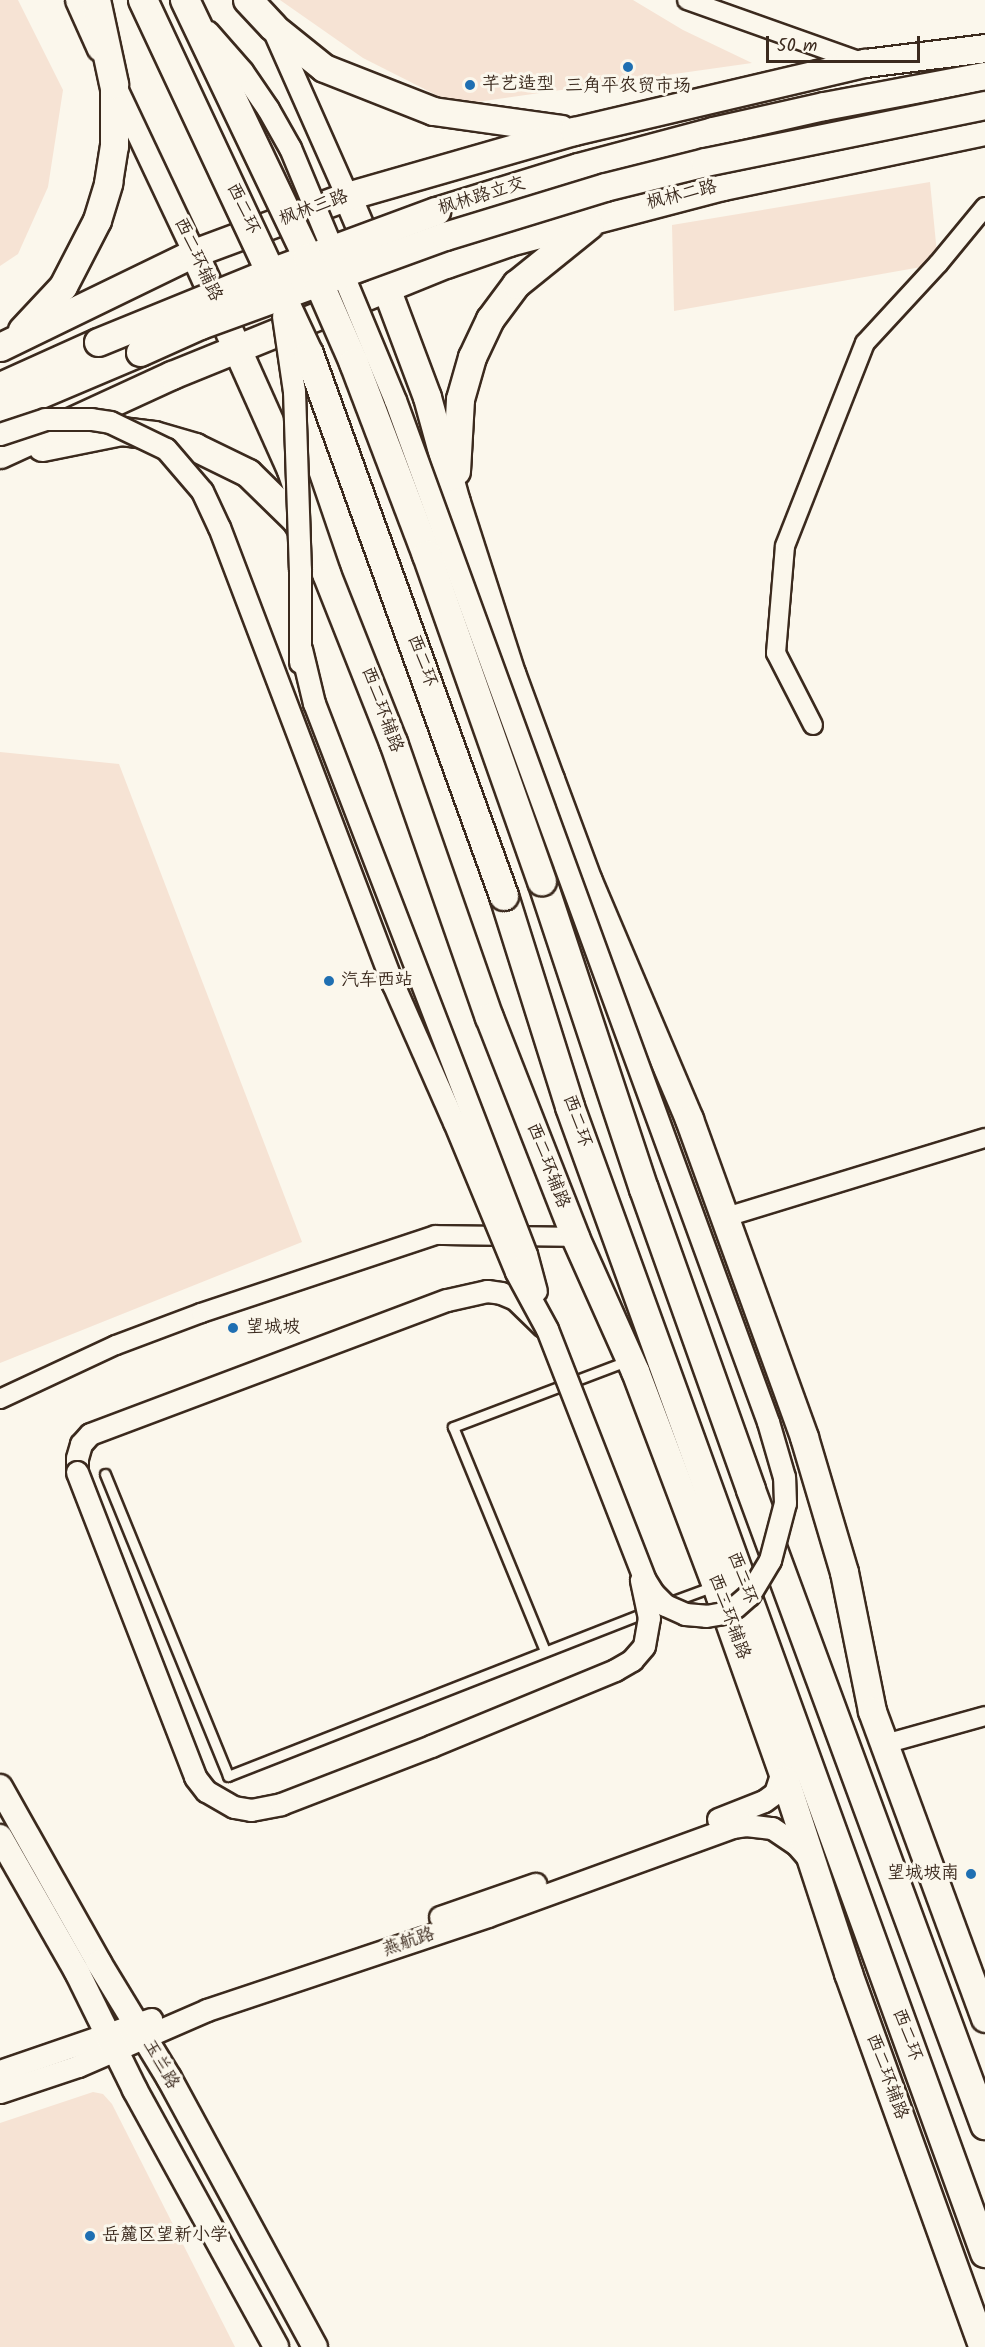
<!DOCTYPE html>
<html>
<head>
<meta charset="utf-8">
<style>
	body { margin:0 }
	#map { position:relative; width:985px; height:2347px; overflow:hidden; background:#fbf7ec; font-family:Kalam,"LXGW WenKai TC",sans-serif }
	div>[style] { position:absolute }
	.built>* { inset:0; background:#f6e3d4 }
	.roads { filter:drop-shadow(2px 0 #3b2a1e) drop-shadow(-2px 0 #3b2a1e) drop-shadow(0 2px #3b2a1e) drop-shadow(0 -2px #3b2a1e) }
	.service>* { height:9px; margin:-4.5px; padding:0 4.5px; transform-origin:4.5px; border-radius:4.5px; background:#fbf7ec }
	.minor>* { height:18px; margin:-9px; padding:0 9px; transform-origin:9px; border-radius:9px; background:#fbf7ec }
	.tertiary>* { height:21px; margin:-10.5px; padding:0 10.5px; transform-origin:10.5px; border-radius:10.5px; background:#fbf7ec }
	.secondary>* { height:24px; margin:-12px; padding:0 12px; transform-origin:12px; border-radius:12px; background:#fbf7ec }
	.primary>* { height:27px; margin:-13.5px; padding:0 13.5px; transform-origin:13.5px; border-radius:13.5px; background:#fbf7ec }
	.trunk>* { height:28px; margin:-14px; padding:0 14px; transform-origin:14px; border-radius:14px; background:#fbf7ec }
	.bridges { filter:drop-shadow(2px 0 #3b2a1e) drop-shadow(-2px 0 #3b2a1e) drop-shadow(0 2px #3b2a1e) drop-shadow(0 -2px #3b2a1e) }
	.tertiary-bridge>* { height:21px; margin:-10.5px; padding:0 10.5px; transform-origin:10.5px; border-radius:10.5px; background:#fbf7ec }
	.primary-bridge>* { height:27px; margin:-13.5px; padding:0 13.5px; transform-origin:13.5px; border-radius:13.5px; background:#fbf7ec }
	.trunk-bridge>* { height:28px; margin:-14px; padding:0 14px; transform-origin:14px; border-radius:14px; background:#fbf7ec }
	.dots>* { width:16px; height:16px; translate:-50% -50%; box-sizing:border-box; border:3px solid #fbf7ec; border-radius:50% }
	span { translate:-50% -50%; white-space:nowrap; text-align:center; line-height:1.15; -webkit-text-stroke:6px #fbf7ec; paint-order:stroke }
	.poi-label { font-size:18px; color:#3b2a1e }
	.left { translate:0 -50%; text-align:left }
	.right { translate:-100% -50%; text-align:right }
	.street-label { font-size:18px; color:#3b2a1e }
	.scale { position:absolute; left:766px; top:36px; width:154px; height:27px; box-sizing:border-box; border:3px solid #3b2a1e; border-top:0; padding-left:8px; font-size:18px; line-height:21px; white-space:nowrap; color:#3b2a1e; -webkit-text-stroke:4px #fbf7ec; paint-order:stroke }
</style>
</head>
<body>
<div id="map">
	<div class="built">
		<i style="clip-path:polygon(0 0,18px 0,63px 90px,48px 187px,18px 254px,0 266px)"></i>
		<i style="clip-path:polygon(280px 0,633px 0,683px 30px,752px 63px,456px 105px,363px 58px)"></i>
		<i style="clip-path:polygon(930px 182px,938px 264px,674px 311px,672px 225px)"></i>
		<i style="clip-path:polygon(0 752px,119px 764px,302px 1242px,0 1363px)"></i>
		<i style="clip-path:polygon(93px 2092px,103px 2094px,112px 2104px,235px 2347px,0 2347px,0 2123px)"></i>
	</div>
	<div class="roads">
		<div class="service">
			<i style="left:105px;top:1474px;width:326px;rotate:67.8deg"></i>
			<i style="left:228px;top:1776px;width:450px;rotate:-21.4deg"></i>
			<i style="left:668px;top:1603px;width:49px;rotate:-20.3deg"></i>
			<i style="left:545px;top:1651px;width:242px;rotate:-112.3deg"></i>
			<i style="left:453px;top:1427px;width:186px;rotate:-20.8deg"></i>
		</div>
		<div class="minor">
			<i style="left:687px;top:0;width:188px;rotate:19.6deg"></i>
			<i style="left:813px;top:725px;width:81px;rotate:-117.2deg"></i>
			<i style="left:776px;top:653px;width:107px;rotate:-85.2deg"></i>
			<i style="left:785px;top:546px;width:218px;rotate:-68.5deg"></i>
			<i style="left:865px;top:343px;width:108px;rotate:-47.3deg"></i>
			<i style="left:938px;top:264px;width:74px;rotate:-50.5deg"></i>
			<i style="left:723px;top:1218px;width:274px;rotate:-17deg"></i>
			<i style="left:0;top:1399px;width:128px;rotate:-25deg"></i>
			<i style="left:116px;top:1345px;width:91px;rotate:-20.6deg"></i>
			<i style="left:201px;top:1313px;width:247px;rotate:-18.4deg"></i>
			<i style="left:435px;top:1235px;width:140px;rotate:0.8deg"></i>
			<i style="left:885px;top:1744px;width:104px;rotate:-15.6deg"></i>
		</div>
		<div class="tertiary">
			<i style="left:76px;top:0;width:54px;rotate:65.8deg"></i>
			<i style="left:273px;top:29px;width:183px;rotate:66.1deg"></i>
			<i style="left:116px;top:88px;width:183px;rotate:64.7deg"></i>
			<i style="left:77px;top:1472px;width:14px;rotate:-90deg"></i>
			<i style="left:77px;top:1458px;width:15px;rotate:-74deg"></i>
			<i style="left:81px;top:1444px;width:13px;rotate:-48deg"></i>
			<i style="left:90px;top:1434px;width:381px;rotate:-20.6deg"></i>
			<i style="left:447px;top:1300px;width:41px;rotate:-12.7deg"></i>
			<i style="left:487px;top:1291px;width:14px;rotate:8deg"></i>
			<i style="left:501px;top:1293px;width:15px;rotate:23deg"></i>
			<i style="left:515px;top:1299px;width:39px;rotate:44deg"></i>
			<i style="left:718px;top:1819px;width:49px;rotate:-21.4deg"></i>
			<i style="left:764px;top:1801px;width:14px;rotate:-36deg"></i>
			<i style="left:775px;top:1793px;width:23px;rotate:-72deg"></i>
			<i style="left:440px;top:1917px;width:101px;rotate:-19.2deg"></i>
			<i style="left:0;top:2071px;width:160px;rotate:-19deg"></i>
			<i style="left:0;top:2092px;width:82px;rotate:-18.4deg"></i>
			<i style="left:78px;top:2066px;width:141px;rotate:-23.5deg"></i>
			<i style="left:207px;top:2010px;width:296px;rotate:-18.5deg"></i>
			<i style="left:488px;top:1916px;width:260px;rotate:-20deg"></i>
			<i style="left:732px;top:1827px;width:14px;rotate:-8deg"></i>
			<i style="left:746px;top:1825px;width:26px;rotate:7deg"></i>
			<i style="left:772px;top:1828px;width:29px;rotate:34deg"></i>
			<i style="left:796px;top:1844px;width:21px;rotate:49deg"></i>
		</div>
		<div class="secondary">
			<i style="left:0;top:1787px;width:202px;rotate:60.6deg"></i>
			<i style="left:99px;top:1963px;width:135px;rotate:58.7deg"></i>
			<i style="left:169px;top:2078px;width:306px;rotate:61.5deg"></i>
			<i style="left:0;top:1837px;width:155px;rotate:60.3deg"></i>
			<i style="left:77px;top:1972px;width:131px;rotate:63.8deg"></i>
			<i style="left:135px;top:2090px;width:293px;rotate:61.2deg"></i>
		</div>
		<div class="primary">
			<i style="left:273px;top:27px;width:65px;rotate:38.8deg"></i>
			<i style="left:324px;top:68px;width:117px;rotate:21.5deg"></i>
			<i style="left:433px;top:111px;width:129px;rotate:8deg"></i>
			<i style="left:347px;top:196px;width:100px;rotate:67deg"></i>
			<i style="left:386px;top:288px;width:116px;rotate:69.4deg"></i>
			<i style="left:427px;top:397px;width:109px;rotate:74.6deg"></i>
			<i style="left:456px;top:502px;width:180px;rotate:72.2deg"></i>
			<i style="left:511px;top:673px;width:113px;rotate:69.8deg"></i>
			<i style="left:550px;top:779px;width:109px;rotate:69.6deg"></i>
			<i style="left:588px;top:881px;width:259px;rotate:67deg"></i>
			<i style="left:689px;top:1119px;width:338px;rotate:70.1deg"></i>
			<i style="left:804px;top:1437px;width:141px;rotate:73.5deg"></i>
			<i style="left:844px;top:1572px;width:142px;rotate:78.6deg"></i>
			<i style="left:872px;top:1711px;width:327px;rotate:69.8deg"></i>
			<i style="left:436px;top:211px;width:149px;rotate:-17.2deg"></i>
			<i style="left:578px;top:167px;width:140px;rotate:-14.9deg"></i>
			<i style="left:713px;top:131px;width:114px;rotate:-12.7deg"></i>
			<i style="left:824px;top:106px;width:164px;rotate:-10.6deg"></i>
			<i style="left:194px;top:253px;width:238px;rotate:65.9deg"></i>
			<i style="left:291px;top:470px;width:109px;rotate:71.2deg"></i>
			<i style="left:326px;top:573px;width:182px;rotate:68.4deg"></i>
			<i style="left:393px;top:742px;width:291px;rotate:70.8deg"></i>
			<i style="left:489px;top:1017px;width:236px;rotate:68.6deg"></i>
			<i style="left:575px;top:1237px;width:147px;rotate:65.9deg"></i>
			<i style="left:635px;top:1371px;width:241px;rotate:69.3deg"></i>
			<i style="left:720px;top:1596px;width:195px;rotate:70.5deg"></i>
			<i style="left:785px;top:1780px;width:203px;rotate:71.9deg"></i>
			<i style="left:848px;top:1973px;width:398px;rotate:70.2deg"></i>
			<i style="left:22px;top:330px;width:60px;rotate:-47deg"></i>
			<i style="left:63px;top:286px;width:74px;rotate:-62.7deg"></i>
			<i style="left:97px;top:220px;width:39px;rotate:-73deg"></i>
			<i style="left:108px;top:183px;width:37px;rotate:-81deg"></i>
			<i style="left:114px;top:146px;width:62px;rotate:-90deg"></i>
			<i style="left:0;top:347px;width:216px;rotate:-25.9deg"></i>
			<i style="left:194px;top:253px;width:163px;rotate:-20.4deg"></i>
			<i style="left:347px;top:196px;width:236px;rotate:-16deg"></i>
			<i style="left:574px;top:131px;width:299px;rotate:-13.2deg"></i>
			<i style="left:865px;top:63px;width:121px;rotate:-7.1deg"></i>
			<i style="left:0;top:386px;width:107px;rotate:-24.2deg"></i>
			<i style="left:0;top:411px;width:152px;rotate:-22.9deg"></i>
			<i style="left:42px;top:447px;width:81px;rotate:-11.4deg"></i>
			<i style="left:121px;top:431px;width:33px;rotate:7deg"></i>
			<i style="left:154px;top:435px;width:43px;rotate:16.3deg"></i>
			<i style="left:195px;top:447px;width:59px;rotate:26.1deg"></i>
			<i style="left:248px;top:473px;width:67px;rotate:44.4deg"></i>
			<i style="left:296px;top:520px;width:21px;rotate:59deg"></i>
			<i style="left:0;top:454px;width:189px;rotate:-24.7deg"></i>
			<i style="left:172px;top:375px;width:296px;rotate:-22.1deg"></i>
			<i style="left:446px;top:264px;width:67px;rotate:-19.2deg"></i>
			<i style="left:509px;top:242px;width:221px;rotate:-14.7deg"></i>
			<i style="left:723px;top:186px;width:268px;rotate:-11.9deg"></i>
			<i style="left:456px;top:471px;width:72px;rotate:-86.8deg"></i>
			<i style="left:460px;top:399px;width:44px;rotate:-74.1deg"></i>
			<i style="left:472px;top:357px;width:42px;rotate:-64.7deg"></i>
			<i style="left:490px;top:319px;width:44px;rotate:-53.4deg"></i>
			<i style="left:516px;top:284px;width:94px;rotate:-38.9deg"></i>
		</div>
		<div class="trunk">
			<i style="left:96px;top:0;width:86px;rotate:77.9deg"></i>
			<i style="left:248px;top:0;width:37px;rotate:47deg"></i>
			<i style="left:542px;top:881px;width:324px;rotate:71.7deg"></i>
			<i style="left:644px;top:1189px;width:319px;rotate:70.4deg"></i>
			<i style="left:751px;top:1490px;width:677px;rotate:69.77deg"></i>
			<i style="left:504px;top:896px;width:221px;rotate:72.6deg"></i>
			<i style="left:570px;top:1107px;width:1219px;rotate:70.09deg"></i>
		</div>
	</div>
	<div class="bridges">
		<div class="tertiary-bridge">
			<i style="left:283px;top:316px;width:76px;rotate:81.7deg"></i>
			<i style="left:294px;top:391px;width:178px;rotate:88.1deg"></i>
			<i style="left:300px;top:569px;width:93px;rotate:90deg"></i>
			<i style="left:0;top:434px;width:47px;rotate:-18.4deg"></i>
			<i style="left:45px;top:419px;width:46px"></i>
			<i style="left:91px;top:419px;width:19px;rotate:9deg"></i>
			<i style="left:110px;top:422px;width:62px;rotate:25.7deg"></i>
			<i style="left:166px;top:449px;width:55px;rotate:49.4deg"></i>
			<i style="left:202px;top:491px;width:40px;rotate:65deg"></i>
			<i style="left:219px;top:527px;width:489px;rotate:69.2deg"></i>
			<i style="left:393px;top:984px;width:151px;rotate:66.2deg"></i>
			<i style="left:454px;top:1122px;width:162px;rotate:67.5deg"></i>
			<i style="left:516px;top:1272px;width:65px;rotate:61.5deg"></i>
			<i style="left:547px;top:1329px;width:269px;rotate:68.7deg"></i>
			<i style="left:645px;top:1580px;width:15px;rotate:58deg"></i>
			<i style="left:653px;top:1593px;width:17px;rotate:45deg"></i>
			<i style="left:665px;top:1605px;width:22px;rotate:24deg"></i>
			<i style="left:685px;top:1614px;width:21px;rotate:5deg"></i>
			<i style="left:706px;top:1616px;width:17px;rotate:-10deg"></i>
			<i style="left:723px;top:1613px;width:13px;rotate:-27deg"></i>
			<i style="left:735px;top:1607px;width:18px;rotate:-41deg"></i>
			<i style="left:749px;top:1595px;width:41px;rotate:-59deg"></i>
			<i style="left:770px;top:1560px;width:59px;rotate:-75.3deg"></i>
			<i style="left:785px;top:1503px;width:26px;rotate:-92deg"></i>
			<i style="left:784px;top:1477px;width:57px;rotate:-106.2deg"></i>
			<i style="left:768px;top:1422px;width:1088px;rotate:-110.05deg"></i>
			<i style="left:395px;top:400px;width:273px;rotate:-112.6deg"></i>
			<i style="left:290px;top:148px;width:45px;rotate:-119.4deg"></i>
			<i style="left:268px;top:109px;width:46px;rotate:-124.4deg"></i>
			<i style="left:242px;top:71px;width:52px;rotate:-131.1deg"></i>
			<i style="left:301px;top:649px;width:56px;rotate:76.5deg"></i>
			<i style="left:314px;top:703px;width:590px;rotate:68.96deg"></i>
			<i style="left:526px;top:1254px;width:38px;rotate:75deg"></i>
			<i style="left:77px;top:1472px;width:327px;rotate:68.8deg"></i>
			<i style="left:195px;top:1777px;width:18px;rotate:52deg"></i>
			<i style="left:206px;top:1791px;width:32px;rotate:30deg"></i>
			<i style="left:234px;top:1807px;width:17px;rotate:10deg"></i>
			<i style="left:251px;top:1810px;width:31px;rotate:-11deg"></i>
			<i style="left:281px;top:1804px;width:161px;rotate:-21.1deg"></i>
			<i style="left:431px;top:1746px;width:199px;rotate:-22.4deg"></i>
			<i style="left:615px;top:1670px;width:20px;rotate:-30deg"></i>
			<i style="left:632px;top:1660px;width:18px;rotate:-49deg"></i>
			<i style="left:644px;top:1646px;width:28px;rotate:-80deg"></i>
			<i style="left:649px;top:1618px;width:39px;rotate:-102deg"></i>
		</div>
		<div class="primary-bridge">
			<i style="left:98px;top:342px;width:175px;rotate:-22.2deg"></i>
			<i style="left:260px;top:276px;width:188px;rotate:-20.3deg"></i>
			<i style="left:140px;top:352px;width:66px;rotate:-24.2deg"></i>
			<i style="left:200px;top:325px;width:261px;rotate:-20deg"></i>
			<i style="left:445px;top:236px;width:167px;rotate:-17deg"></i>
			<i style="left:605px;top:187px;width:103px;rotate:-14deg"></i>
			<i style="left:705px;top:162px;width:286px;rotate:-11.5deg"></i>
		</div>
		<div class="trunk-bridge">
			<i style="left:143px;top:0;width:391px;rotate:64.9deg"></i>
			<i style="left:309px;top:354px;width:576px;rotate:70.21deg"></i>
			<i style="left:185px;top:0;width:286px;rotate:64.5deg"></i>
			<i style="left:308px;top:258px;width:115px;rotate:66.3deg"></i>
			<i style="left:354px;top:363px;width:205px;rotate:69.2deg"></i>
			<i style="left:427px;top:555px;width:346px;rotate:70.6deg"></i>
		</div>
	</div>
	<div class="dots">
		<i style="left:628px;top:67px;background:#1f6fb2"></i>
		<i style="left:470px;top:85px;background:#1f6fb2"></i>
		<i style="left:329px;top:981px;background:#1f6fb2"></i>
		<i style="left:233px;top:1328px;background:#1f6fb2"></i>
		<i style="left:971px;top:1874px;background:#1f6fb2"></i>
		<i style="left:90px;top:2236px;background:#1f6fb2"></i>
	</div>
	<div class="poi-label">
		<span class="left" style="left:482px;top:85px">芊艺造型</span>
		<span style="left:628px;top:87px">三角平农贸市场</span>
		<span class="left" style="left:341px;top:981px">汽车西站</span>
		<span class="left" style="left:246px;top:1328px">望城坡</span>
		<span class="right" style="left:959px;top:1874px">望城坡南</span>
		<span class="left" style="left:102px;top:2236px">岳麓区望新小学</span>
	</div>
	<div class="street-label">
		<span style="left:682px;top:196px;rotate:-14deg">枫林二路</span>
		<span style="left:482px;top:197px;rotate:-17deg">枫林路立交</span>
		<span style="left:242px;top:209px;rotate:65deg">西二环</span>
		<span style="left:314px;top:209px;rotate:-20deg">枫林三路</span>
		<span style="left:197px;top:260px;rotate:65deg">西二环辅路</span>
		<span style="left:421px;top:661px;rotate:70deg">西二环</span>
		<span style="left:381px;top:710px;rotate:70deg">西二环辅路</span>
		<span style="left:576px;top:1121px;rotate:71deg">西二环</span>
		<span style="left:547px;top:1166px;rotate:69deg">西二环辅路</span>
		<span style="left:741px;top:1578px;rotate:70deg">西二环</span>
		<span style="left:728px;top:1617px;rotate:70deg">西二环辅路</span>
		<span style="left:409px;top:1943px;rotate:-19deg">燕航路</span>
		<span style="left:906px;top:2035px;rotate:70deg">西二环</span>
		<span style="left:160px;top:2065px;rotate:60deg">玉兰路</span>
		<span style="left:886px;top:2077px;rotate:70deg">西二环辅路</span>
	</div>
	<div class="scale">50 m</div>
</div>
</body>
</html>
